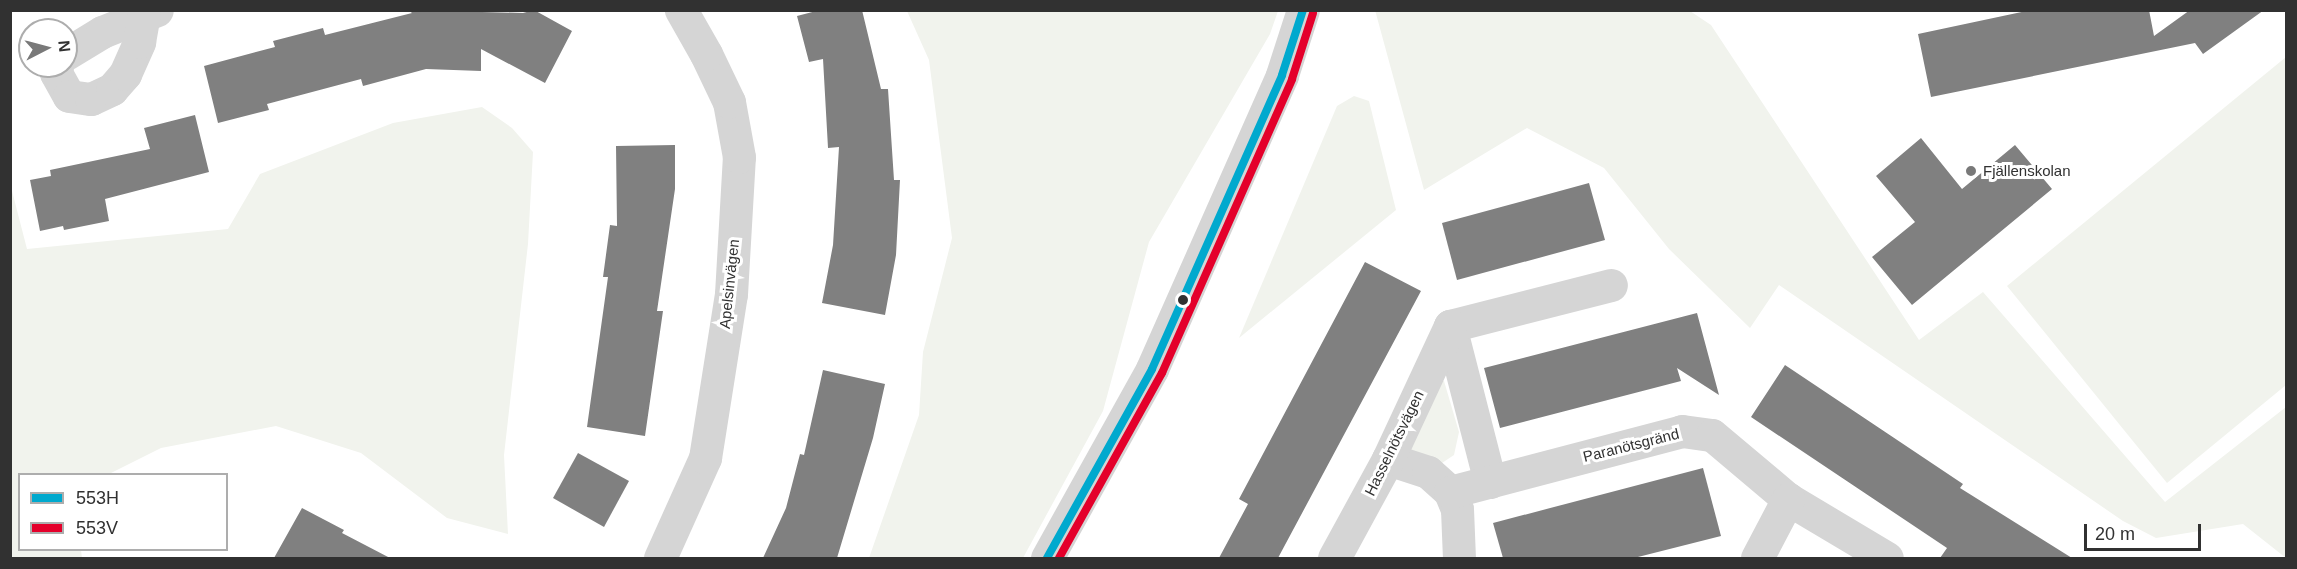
<!DOCTYPE html>
<html>
<head>
<meta charset="utf-8">
<style>
	body { margin:0 }
	#map { position:relative; width:2297px; height:569px; overflow:hidden; background:#fff; font-family:Arial,sans-serif }
	div>[style] { position:absolute }
	.green>* { inset:0; background:#f1f3ed }
	.building>* { inset:0; background:#808080 }
	.minor>* { height:33px; margin:-16.5px; padding:0 16.5px; transform-origin:16.5px; border-radius:16.5px; background:#d5d5d5 }
	.bus-1>* { height:8px; margin:-4px; padding:0 4px; transform-origin:4px; border-radius:4px; background:#00a9ce }
	.bus-2>* { height:8px; margin:-4px; padding:0 4px; transform-origin:4px; border-radius:4px; background:#e4002b }
	.dots>* { width:16px; height:16px; translate:-50% -50%; box-sizing:border-box; border:3px solid #fff; border-radius:50% }
	span { translate:-50% -50%; white-space:nowrap; text-align:center; line-height:1.15; -webkit-text-stroke:6px #fff; paint-order:stroke }
	.poi-label { font-size:15px; color:#313131 }
	.left { translate:0 -50%; text-align:left }
	.street-label { font-size:15px; color:#313131 }
	.frame { position:absolute; inset:0; border:12px solid #313131; pointer-events:none }
	.legend { position:absolute; left:18px; top:473px; width:210px; height:78px; box-sizing:border-box; background:#fff; border:2px solid #adadad; margin:0; padding:8px 10px; list-style:none; font-size:18px; color:#313131 }
	.legend li { display:flex; align-items:center; gap:12px; height:30px }
	.legend b { width:30px; border:2px solid #adadad }
	.north { position:absolute; left:18px; top:18px; width:60px; height:60px; box-sizing:border-box; background:#fff; border:2px solid #adadad; border-radius:50%; rotate:84deg; font-size:16px; font-weight:700; line-height:24px; text-align:center; color:#313131 }
	.north::after { content:''; display:block; margin:auto; width:21px; height:27px; background:#797979; clip-path:polygon(50% 0,100% 100%,50% 72%,0 100%) }
	.scale { position:absolute; left:2084px; top:524px; width:117px; height:27px; box-sizing:border-box; border:3px solid #313131; border-top:0; padding-left:8px; font-size:18px; line-height:21px; white-space:nowrap; color:#313131; -webkit-text-stroke:4px #fff; paint-order:stroke }
</style>
</head>
<body>
<div id="map">
	<div class="green">
		<i style="clip-path:polygon(1375px 10px,1690px 11px,1711px 25px,1919px 340px,1983px 292px,2165px 502px,2286px 407px,2286px 558px,2243px 524px,2156px 538px,2123px 521px,1779px 285px,1750px 328px,1669px 249px,1604px 168px,1527px 128px,1424px 190px)"></i>
		<i style="clip-path:polygon(907px 11px,1278px 11px,1270px 34px,1149px 242px,1103px 411px,1023px 558px,869px 558px,919px 415px,923px 352px,952px 238px,929px 60px)"></i>
		<i style="clip-path:polygon(2286px 57px,2286px 385px,2167px 483px,2007px 286px)"></i>
		<i style="clip-path:polygon(1354px 96px,1369px 101px,1396px 210px,1239px 338px,1337px 106px)"></i>
		<i style="clip-path:polygon(482px 107px,512px 128px,533px 152px,528px 244px,504px 455px,508px 534px,447px 518px,361px 453px,276px 426px,161px 448px,109px 474px,20px 474px,20px 550px,81px 550px,82px 558px,11px 558px,11px 187px,27px 249px,228px 229px,260px 174px,393px 123px)"></i>
		<i style="clip-path:polygon(1431px 380px,1444px 381px,1459px 432px,1454px 455px,1439px 465px,1404px 447px)"></i>
	</div>
	<div class="building">
		<i style="clip-path:polygon(408px 10px,523px 13px,534px 10px,572px 31px,545px 83px,481px 49px,481px 71px,426px 69px,363px 86px,361px 79px,267px 104px,269px 110px,218px 123px,204px 66px,275px 47px,273px 41px,323px 28px,325px 35px,412px 13px)"></i>
		<i style="clip-path:polygon(820px 10px,862px 10px,881px 89px,888px 89px,894px 180px,900px 180px,896px 255px,885px 315px,822px 303px,833px 245px,839px 147px,828px 148px,823px 59px,809px 62px,797px 16px)"></i>
		<i style="clip-path:polygon(2031px 10px,2149px 10px,2154px 36px,2190px 10px,2264px 10px,2203px 54px,2195px 43px,1931px 97px,1918px 34px)"></i>
		<i style="clip-path:polygon(195px 115px,209px 172px,105px 199px,109px 221px,64px 230px,63px 226px,40px 231px,30px 180px,51px 176px,50px 170px,150px 149px,144px 128px)"></i>
		<i style="clip-path:polygon(1921px 138px,1962px 189px,2015px 145px,2052px 189px,1912px 305px,1872px 257px,1915px 222px,1876px 176px)"></i>
		<i style="clip-path:polygon(675px 145px,675px 189px,657px 311px,663px 311px,645px 436px,587px 427px,608px 277px,603px 277px,610px 225px,617px 226px,616px 146px)"></i>
		<i style="clip-path:polygon(1589px 183px,1605px 240px,1457px 280px,1442px 223px)"></i>
		<i style="clip-path:polygon(1365px 262px,1421px 291px,1278px 558px,1219px 558px,1248px 504px,1239px 499px)"></i>
		<i style="clip-path:polygon(1697px 313px,1719px 395px,1677px 368px,1681px 381px,1500px 428px,1484px 368px)"></i>
		<i style="clip-path:polygon(1785px 365px,1963px 484px,1960px 488px,2072px 558px,1940px 558px,1947px 548px,1751px 417px)"></i>
		<i style="clip-path:polygon(823px 370px,885px 384px,873px 438px,837px 558px,763px 558px,786px 508px,800px 454px,804px 455px)"></i>
		<i style="clip-path:polygon(578px 453px,629px 481px,604px 527px,553px 498px)"></i>
		<i style="clip-path:polygon(1703px 468px,1721px 536px,1634px 558px,1503px 558px,1493px 523px)"></i>
		<i style="clip-path:polygon(302px 508px,344px 530px,342px 533px,390px 558px,274px 558px)"></i>
	</div>
	<div class="minor">
		<i style="left:66px;top:54px;width:42px;rotate:-31.4deg"></i>
		<i style="left:102px;top:32px;width:59px;rotate:-21.8deg"></i>
		<i style="left:57px;top:66px;width:7px;rotate:98deg"></i>
		<i style="left:56px;top:73px;width:26px;rotate:61deg"></i>
		<i style="left:69px;top:96px;width:22px;rotate:8deg"></i>
		<i style="left:91px;top:99px;width:23px;rotate:-25deg"></i>
		<i style="left:112px;top:89px;width:20px;rotate:-49deg"></i>
		<i style="left:125px;top:74px;width:35px;rotate:-66deg"></i>
		<i style="left:139px;top:42px;width:27px;rotate:-80deg"></i>
		<i style="left:1388px;top:459px;width:42px;rotate:18deg"></i>
		<i style="left:1428px;top:472px;width:30px;rotate:42deg"></i>
		<i style="left:1450px;top:492px;width:18px;rotate:68deg"></i>
		<i style="left:1457px;top:509px;width:49px;rotate:87.7deg"></i>
		<i style="left:1490px;top:482px;width:161px;rotate:-104.4deg"></i>
		<i style="left:1450px;top:326px;width:166px;rotate:-14.3deg"></i>
		<i style="left:1450px;top:492px;width:240px;rotate:-14.7deg"></i>
		<i style="left:1682px;top:431px;width:30px;rotate:8deg"></i>
		<i style="left:1712px;top:435px;width:99px;rotate:40.1deg"></i>
		<i style="left:1788px;top:499px;width:115px;rotate:30.8deg"></i>
		<i style="left:660px;top:558px;width:110px;rotate:-65.8deg"></i>
		<i style="left:705px;top:458px;width:166px;rotate:-81deg"></i>
		<i style="left:731px;top:294px;width:137px;rotate:-86.7deg"></i>
		<i style="left:739px;top:157px;width:56px;rotate:-100.3deg"></i>
		<i style="left:729px;top:102px;width:53px;rotate:-115.6deg"></i>
		<i style="left:706px;top:54px;width:51px;rotate:-119.6deg"></i>
		<i style="left:1047px;top:558px;width:216px;rotate:-60.9deg"></i>
		<i style="left:1152px;top:369px;width:321px;rotate:-66.1deg"></i>
		<i style="left:1282px;top:75px;width:68px;rotate:-72.1deg"></i>
		<i style="left:1334px;top:558px;width:113px;rotate:-61.4deg"></i>
		<i style="left:1388px;top:459px;width:147px;rotate:-65deg"></i>
		<i style="left:1757px;top:558px;width:67px;rotate:-62.3deg"></i>
	</div>
	<div class="bus-1">
		<i style="left:1047px;top:558px;width:216px;rotate:-60.9deg"></i>
		<i style="left:1152px;top:369px;width:321px;rotate:-66.1deg"></i>
		<i style="left:1282px;top:75px;width:68px;rotate:-72.1deg"></i>
	</div>
	<div class="bus-2">
		<i style="left:1059px;top:558px;width:212px;rotate:-60.9deg"></i>
		<i style="left:1162px;top:373px;width:321px;rotate:-66.1deg"></i>
		<i style="left:1292px;top:79px;width:69px;rotate:-72.3deg"></i>
	</div>
	<div class="dots">
		<i style="left:1971px;top:171px;background:#797979"></i>
		<i style="left:1183px;top:300px;background:#313131"></i>
	</div>
	<div class="poi-label">
		<span class="left" style="left:1983px;top:171px">Fjällenskolan</span>
	</div>
	<div class="street-label">
		<span style="left:729px;top:284px;rotate:-84deg">Apelsinvägen</span>
		<span style="left:1394px;top:443px;rotate:-64deg">Hasselnötsvägen</span>
		<span style="left:1631px;top:445px;rotate:-14deg">Paranötsgränd</span>
	</div>
	<div class="frame"></div>
	<ul class="legend">
	<li><b style="height:8px;background:#00a9ce"></b>553H</li>
	<li><b style="height:8px;background:#e4002b"></b>553V</li>
	</ul>
	<div class="north">N</div>
	<div class="scale">20 m</div>
</div>
</body>
</html>
